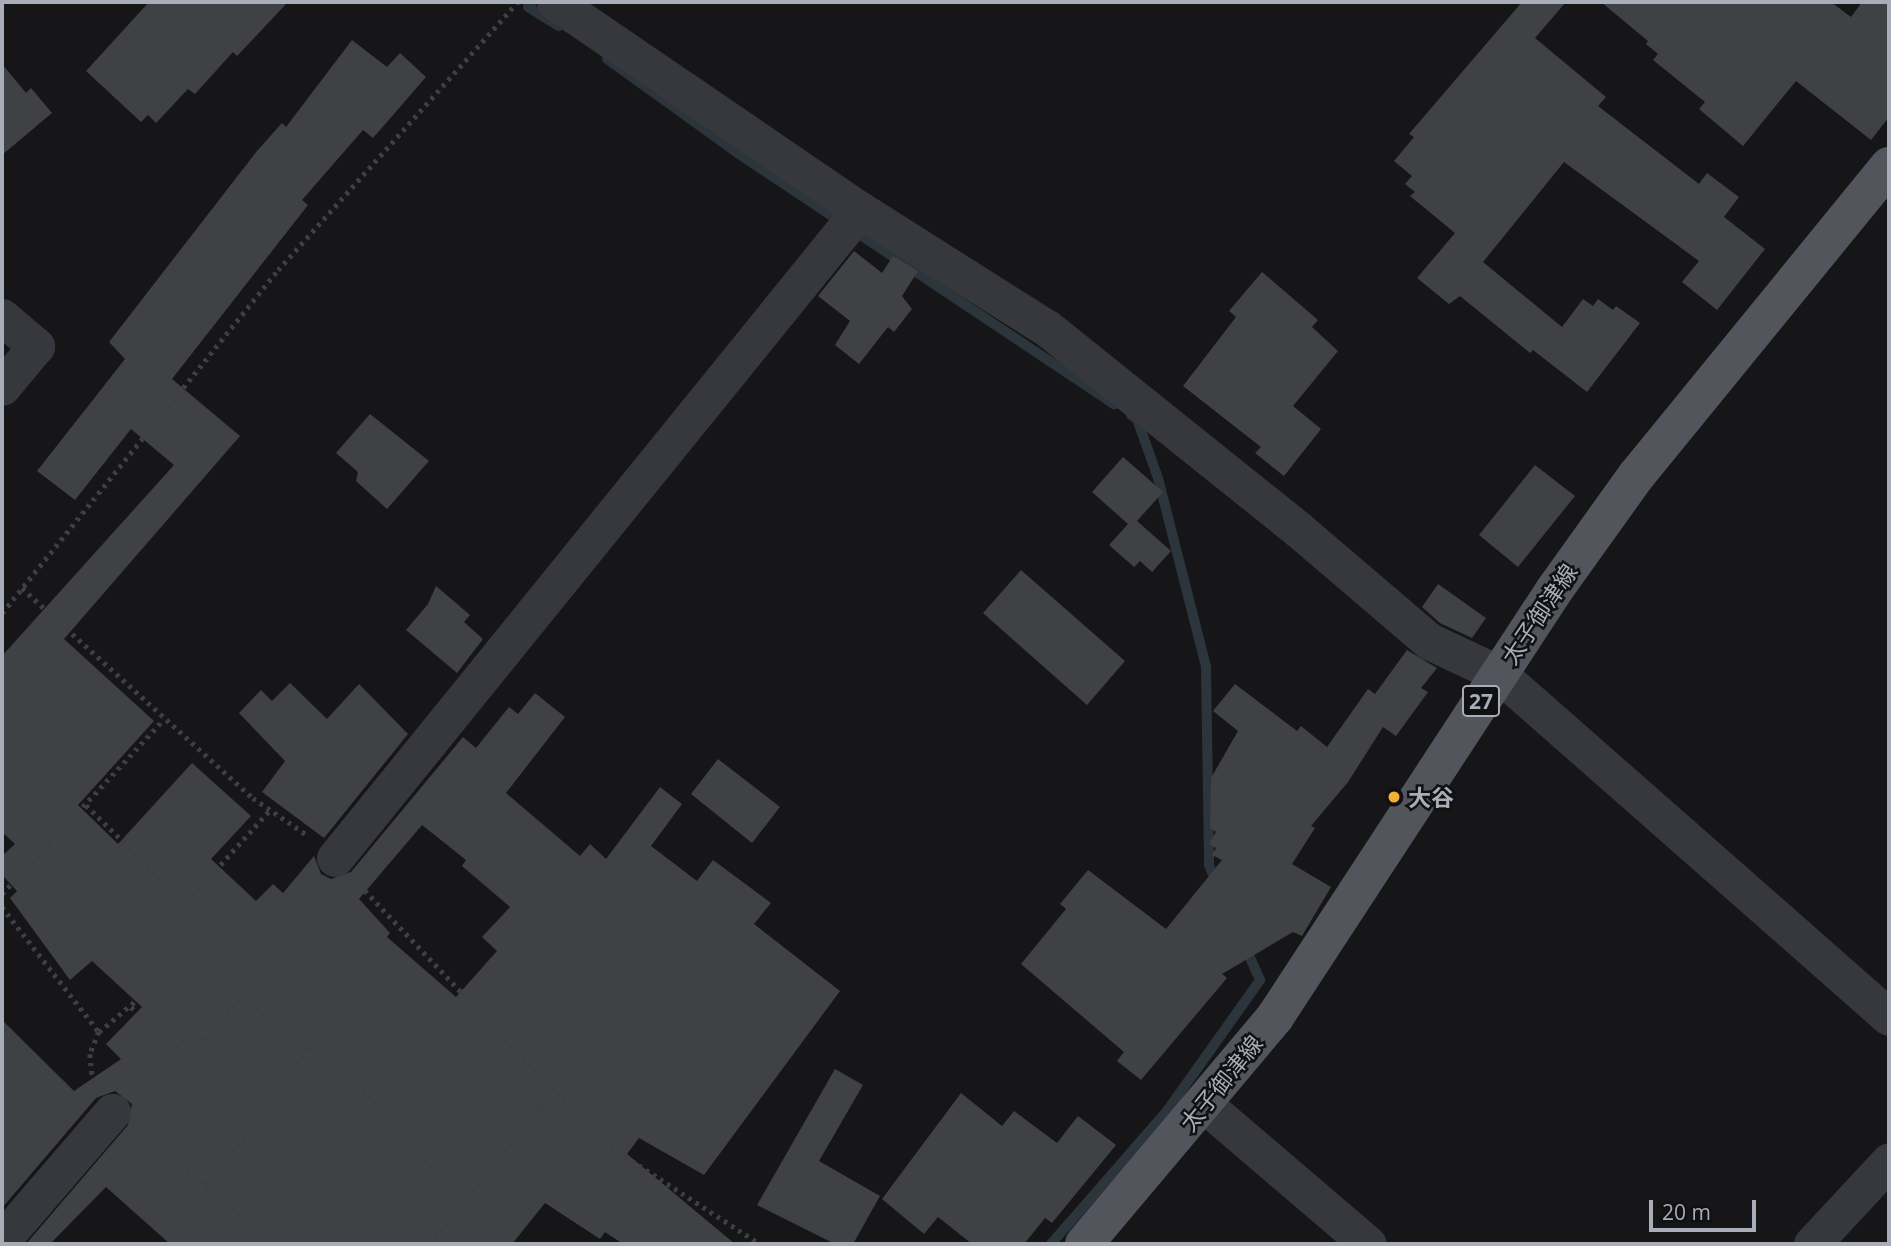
<!DOCTYPE html>
<html>
<head>
<meta charset="utf-8">
<style>
	body { margin:0 }
	#map { position:relative; width:1891px; height:1246px; overflow:hidden; background:#161618; font-family:"Open Sans","Noto Sans JP",sans-serif }
	div>[style] { position:absolute }
	.stream>* { height:10px; margin:-5px; padding:0 5px; transform-origin:5px; border-radius:5px; background:#2c353c }
	.building>* { inset:0; background:#404145 }
	.path>* { height:4.5px; margin-top:-2.25px; transform-origin:0; background:repeating-linear-gradient(90deg,#3d3f44 0 3.5px,transparent 0 8.5px) }
	.street>* { height:37px; margin:-18.5px; padding:0 18.5px; transform-origin:18.5px; border-radius:18.5px; background:#37383d }
	.primary>* { height:38px; margin:-19px; padding:0 19px; transform-origin:19px; border-radius:19px; background:#53555c }
	.dots>* { width:19px; height:19px; translate:-50% -50%; box-sizing:border-box; border:4px solid #111113; border-radius:50% }
	span { translate:-50% -50%; white-space:nowrap; text-align:center; line-height:1.15; -webkit-text-stroke:5px #111113; paint-order:stroke }
	.shield-label span { padding:2px 5px; background:#111113; border:2px solid; border-radius:5px; -webkit-text-stroke-width:0 }
	.shield-label { font-size:21px; color:#a8adb8; font-weight:700 }
	.street-label { font-size:23px; color:#a8adb8 }
	.poi-label { font-size:23px; color:#a8adb8; font-weight:700 }
	.left { translate:0 -50%; text-align:left }
	.frame { position:absolute; inset:0; border:4px solid #a8adb8; pointer-events:none }
	.scale { position:absolute; left:1649px; top:1200px; width:107px; height:32px; box-sizing:border-box; border:4px solid #a8adb8; border-top:0; padding-left:9px; font-size:21px; line-height:24px; white-space:nowrap; color:#a8adb8; -webkit-text-stroke:5px #111113; paint-order:stroke }
</style>
</head>
<body>
<div id="map">
	<div class="stream">
		<i style="left:532px;top:2px;width:6px;rotate:129deg"></i>
		<i style="left:528px;top:7px;width:36px;rotate:32deg"></i>
		<i style="left:607px;top:59px;width:163px;rotate:35.7deg"></i>
		<i style="left:739px;top:154px;width:451px;rotate:33.7deg"></i>
		<i style="left:1131px;top:415px;width:7px;rotate:34deg"></i>
		<i style="left:1137px;top:419px;width:63px;rotate:70.4deg"></i>
		<i style="left:1158px;top:478px;width:194px;rotate:75.7deg"></i>
		<i style="left:1206px;top:666px;width:199px;rotate:89.1deg"></i>
		<i style="left:1209px;top:865px;width:22px;rotate:68deg"></i>
		<i style="left:1051px;top:1244px;width:176px;rotate:-48.9deg"></i>
		<i style="left:1167px;top:1111px;width:161px;rotate:-54.6deg"></i>
		<i style="left:1260px;top:980px;width:36px;rotate:-114deg"></i>
	</div>
	<div class="building">
		<i style="clip-path:polygon(149px 2px,288px 2px,237px 56px,233px 52px,195px 94px,188px 89px,156px 123px,148px 115px,141px 122px,86px 71px)"></i>
		<i style="clip-path:polygon(1522px 2px,1566px 2px,1535px 38px,1606px 97px,1598px 106px,1699px 184px,1707px 173px,1739px 197px,1724px 217px,1765px 249px,1717px 310px,1682px 282px,1699px 261px,1564px 162px,1483px 262px,1562px 327px,1583px 299px,1593px 306px,1598px 299px,1613px 310px,1616px 306px,1640px 323px,1587px 392px,1533px 350px,1530px 353px,1460px 296px,1449px 304px,1417px 278px,1455px 233px,1410px 196px,1415px 192px,1405px 184px,1412px 176px,1394px 161px,1414px 137px,1409px 134px)"></i>
		<i style="clip-path:polygon(1601px 2px,1831px 2px,1851px 17px,1862px 2px,1889px 2px,1889px 117px,1871px 140px,1796px 81px,1743px 146px,1699px 109px,1705px 102px,1653px 60px,1658px 54px,1646px 44px,1648px 41px)"></i>
		<i style="clip-path:polygon(evenodd,352px 40px,387px 67px,400px 53px,426px 77px,373px 138px,363px 130px,302px 200px,308px 205px,172px 379px,240px 436px,64px 639px,154px 721px,78px 805px,118px 844px,192px 763px,251px 816px,211px 859px,256px 901px,273px 884px,283px 893px,314px 856px,321px 874px,331px 879px,351px 872px,463px 737px,476px 748px,509px 707px,518px 714px,535px 693px,565px 717px,506px 793px,580px 856px,590px 844px,606px 859px,660px 787px,682px 804px,651px 846px,697px 881px,713px 860px,771px 903px,754px 924px,840px 991px,704px 1175px,639px 1138px,627px 1154px,735px 1244px,623px 1244px,605px 1232px,600px 1239px,545px 1203px,512px 1244px,170px 1244px,106px 1187px,50px 1244px,26px 1244px,128px 1125px,132px 1104px,115px 1091px,96px 1098px,2px 1208px,2px 1020px,74px 1091px,121px 1059px,106px 1044px,142px 1007px,92px 961px,70px 980px,10px 898px,17px 891px,2px 875px,2px 856px,15px 844px,2px 832px,2px 656px,174px 465px,131px 429px,75px 500px,37px 471px,125px 359px,109px 342px,257px 151px,282px 123px,286px 127px,352px 40px,422px 825px,466px 860px,462px 866px,510px 907px,482px 937px,497px 951px,456px 997px,387px 937px,390px 933px,359px 899px,422px 825px)"></i>
		<i style="clip-path:polygon(2px 64px,26px 93px,31px 88px,52px 113px,2px 155px)"></i>
		<i style="clip-path:polygon(854px 251px,882px 273px,893px 256px,918px 271px,902px 296px,912px 309px,894px 332px,888px 327px,859px 364px,835px 345px,850px 321px,818px 296px)"></i>
		<i style="clip-path:polygon(1262px 272px,1318px 320px,1312px 327px,1338px 351px,1293px 406px,1321px 429px,1284px 476px,1255px 453px,1261px 447px,1183px 386px,1236px 317px,1229px 311px)"></i>
		<i style="clip-path:polygon(370px 414px,429px 461px,387px 509px,356px 481px,358px 472px,336px 453px)"></i>
		<i style="clip-path:polygon(1123px 457px,1163px 492px,1137px 521px,1171px 551px,1152px 572px,1140px 561px,1134px 567px,1109px 545px,1128px 524px,1092px 492px)"></i>
		<i style="clip-path:polygon(1535px 465px,1575px 496px,1518px 567px,1479px 535px)"></i>
		<i style="clip-path:polygon(1021px 570px,1125px 661px,1087px 705px,983px 613px)"></i>
		<i style="clip-path:polygon(1438px 584px,1486px 618px,1472px 638px,1440px 623px,1422px 607px)"></i>
		<i style="clip-path:polygon(436px 586px,470px 615px,464px 622px,483px 639px,457px 673px,406px 630px,428px 604px)"></i>
		<i style="clip-path:polygon(1407px 650px,1437px 668px,1421px 688px,1428px 692px,1396px 736px,1383px 727px,1348px 782px,1311px 826px,1315px 828px,1292px 864px,1331px 887px,1302px 936px,1293px 932px,1222px 974px,1227px 978px,1141px 1080px,1117px 1061px,1124px 1052px,1021px 964px,1066px 909px,1060px 904px,1088px 870px,1166px 929px,1222px 860px,1212px 855px,1216px 848px,1209px 844px,1216px 832px,1210px 828px,1211px 778px,1238px 731px,1213px 711px,1235px 684px,1297px 731px,1301px 726px,1327px 747px,1368px 689px,1375px 694px)"></i>
		<i style="clip-path:polygon(290px 683px,327px 719px,359px 684px,408px 734px,324px 838px,262px 792px,285px 761px,239px 713px,261px 690px,272px 701px)"></i>
		<i style="clip-path:polygon(718px 759px,780px 807px,752px 843px,691px 794px)"></i>
		<i style="clip-path:polygon(835px 1069px,863px 1085px,819px 1161px,880px 1196px,853px 1244px,835px 1244px,757px 1205px)"></i>
		<i style="clip-path:polygon(961px 1093px,1002px 1126px,1014px 1111px,1057px 1143px,1078px 1116px,1116px 1145px,1052px 1223px,1045px 1218px,1024px 1244px,972px 1244px,938px 1217px,924px 1234px,882px 1199px)"></i>
	</div>
	<div class="path">
		<i style="left:22px;top:588px;width:312px;rotate:42.3deg"></i>
		<i style="left:253px;top:798px;width:65px;rotate:34.4deg"></i>
		<i style="left:2px;top:613px;width:440px;rotate:-51.2deg"></i>
		<i style="left:278px;top:270px;width:360px;rotate:-48.2deg"></i>
		<i style="left:86px;top:805px;width:140px;rotate:44.4deg"></i>
		<i style="left:359px;top:884px;width:355px;rotate:46.6deg"></i>
		<i style="left:603px;top:1142px;width:187px;rotate:33deg"></i>
		<i style="left:2px;top:894px;width:238px;rotate:-47.2deg"></i>
		<i style="left:2px;top:907px;width:158px;rotate:52.2deg"></i>
		<i style="left:99px;top:1032px;width:24px;rotate:112deg"></i>
		<i style="left:90px;top:1054px;width:27px;rotate:84deg"></i>
		<i style="left:131px;top:1007px;width:62px;rotate:43deg"></i>
		<i style="left:176px;top:1049px;width:25px;rotate:-42deg"></i>
		<i style="left:195px;top:1032px;width:13px;rotate:42deg"></i>
		<i style="left:205px;top:1041px;width:57px;rotate:-50.7deg"></i>
		<i style="left:241px;top:997px;width:170px;rotate:37.6deg"></i>
		<i style="left:376px;top:1101px;width:43px;rotate:60.4deg"></i>
		<i style="left:397px;top:1138px;width:92px;rotate:39.2deg"></i>
		<i style="left:99px;top:1032px;width:117px;rotate:-40.5deg"></i>
		<i style="left:188px;top:956px;width:43px;rotate:-107.6deg"></i>
		<i style="left:175px;top:915px;width:142px;rotate:-47.9deg"></i>
		<i style="left:141px;top:1132px;width:175px;rotate:39.9deg"></i>
		<i style="left:204px;top:1185px;width:76px;rotate:-49.8deg"></i>
		<i style="left:253px;top:1127px;width:96px;rotate:-55.6deg"></i>
		<i style="left:429px;top:1244px;width:174px;rotate:-50.8deg"></i>
		<i style="left:539px;top:1109px;width:24px;rotate:-62deg"></i>
	</div>
	<div class="street">
		<i style="left:555px;top:2px;width:369px;rotate:34.3deg"></i>
		<i style="left:860px;top:210px;width:221px;rotate:32.3deg"></i>
		<i style="left:1047px;top:328px;width:323px;rotate:38.7deg"></i>
		<i style="left:1299px;top:530px;width:171px;rotate:40.5deg"></i>
		<i style="left:1429px;top:641px;width:77px;rotate:25.2deg"></i>
		<i style="left:1499px;top:674px;width:519px;rotate:41.33deg"></i>
		<i style="left:2px;top:317px;width:45px;rotate:40.5deg"></i>
		<i style="left:36px;top:346px;width:53px;rotate:129.7deg"></i>
		<i style="left:335px;top:858px;width:834px;rotate:-50.99deg"></i>
		<i style="left:1205px;top:1105px;width:214px;rotate:40.5deg"></i>
		<i style="left:2px;top:1240px;width:169px;rotate:-49.3deg"></i>
		<i style="left:1812px;top:1244px;width:113px;rotate:-47.1deg"></i>
	</div>
	<div class="primary">
		<i style="left:1084px;top:1244px;width:297px;rotate:-49.9deg"></i>
		<i style="left:1275px;top:1017px;width:511px;rotate:-56.81deg"></i>
		<i style="left:1555px;top:589px;width:139px;rotate:-54.4deg"></i>
		<i style="left:1636px;top:476px;width:400px;rotate:-50.8deg"></i>
	</div>
	<div class="dots">
		<i style="left:1394px;top:797px;background:#f2b134"></i>
	</div>
	<div class="shield-label">
		<span style="left:1481px;top:701px">27</span>
	</div>
	<div class="street-label">
		<span style="left:1539px;top:614px;rotate:-56deg">太子御津線</span>
		<span style="left:1221px;top:1083px;rotate:-51deg">太子御津線</span>
	</div>
	<div class="poi-label">
		<span class="left" style="left:1408px;top:797px">大谷</span>
	</div>
	<div class="frame"></div>
	<div class="scale">20 m</div>
</div>
</body>
</html>
